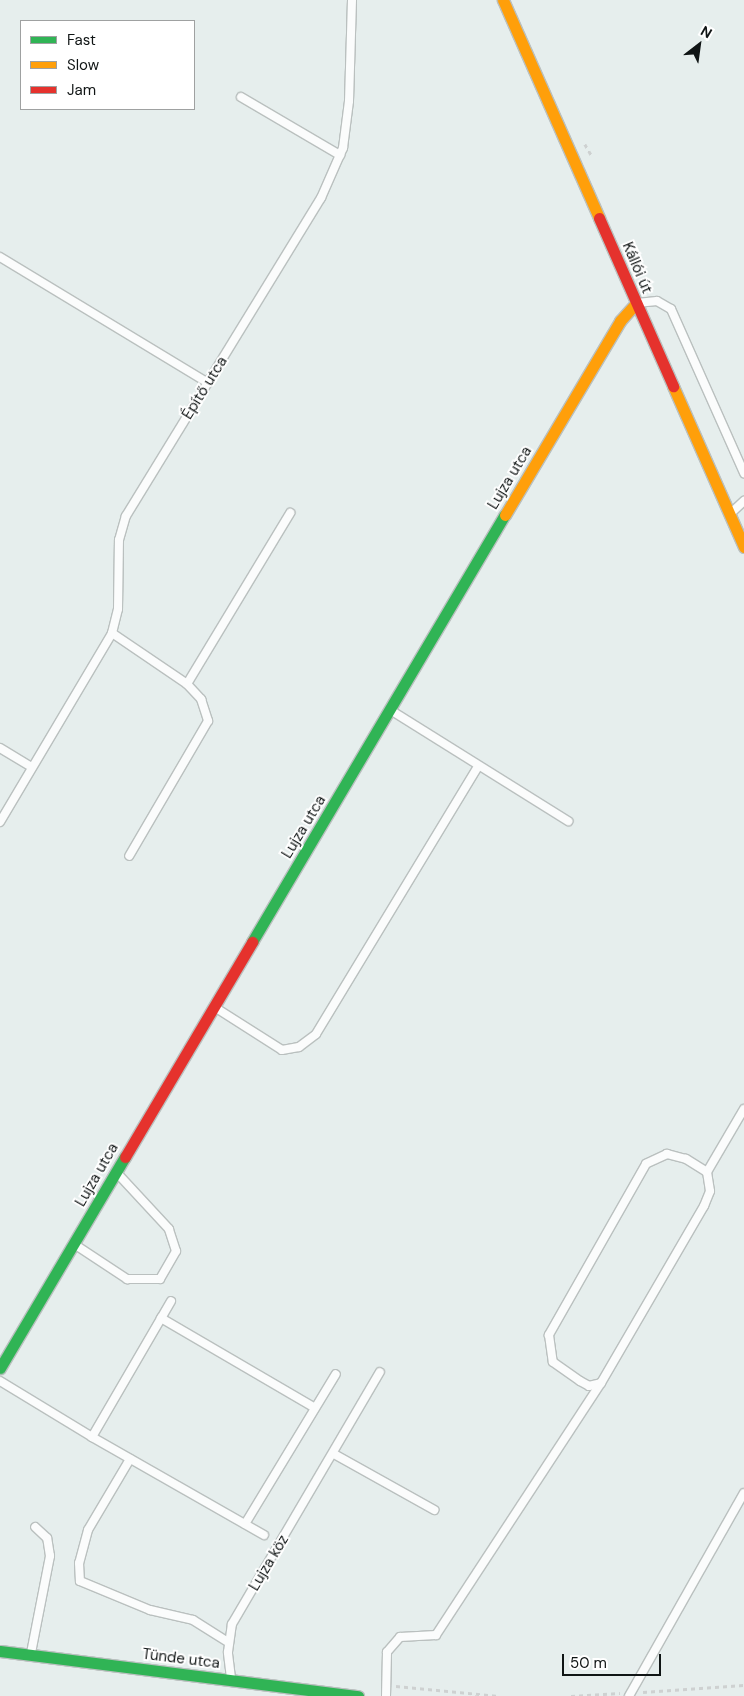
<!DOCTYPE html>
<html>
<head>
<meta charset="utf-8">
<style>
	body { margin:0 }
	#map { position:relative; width:744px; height:1696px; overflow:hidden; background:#e6eeed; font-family:"DM Sans",sans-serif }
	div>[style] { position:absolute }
	.path>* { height:2.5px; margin-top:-1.25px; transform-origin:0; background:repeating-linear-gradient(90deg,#ced1d1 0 4px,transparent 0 8px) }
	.roads { filter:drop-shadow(1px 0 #bac0bf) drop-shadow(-1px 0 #bac0bf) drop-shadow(0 1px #bac0bf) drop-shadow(0 -1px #bac0bf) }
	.lane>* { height:8px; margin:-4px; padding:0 4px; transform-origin:4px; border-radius:4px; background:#fbfcfc }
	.fast>* { height:11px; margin:-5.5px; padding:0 5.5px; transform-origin:5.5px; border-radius:5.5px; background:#30b455 }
	.slow>* { height:11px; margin:-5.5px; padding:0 5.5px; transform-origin:5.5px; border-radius:5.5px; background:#ff9f0a }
	.jam>* { height:11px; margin:-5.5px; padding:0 5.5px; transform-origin:5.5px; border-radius:5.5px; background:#e5322d }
	span { translate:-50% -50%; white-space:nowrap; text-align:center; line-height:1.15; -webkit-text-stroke:4px #fff; paint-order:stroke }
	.street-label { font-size:15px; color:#101515 }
	.legend { position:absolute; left:20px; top:20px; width:175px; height:90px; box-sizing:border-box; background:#fff; border:1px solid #9fa1a1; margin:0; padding:6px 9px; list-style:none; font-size:15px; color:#101515 }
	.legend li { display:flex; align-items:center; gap:10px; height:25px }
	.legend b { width:25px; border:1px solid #9fa1a1 }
	.north { position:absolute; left:674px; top:20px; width:50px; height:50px; -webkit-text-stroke:4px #fff; paint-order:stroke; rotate:30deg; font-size:14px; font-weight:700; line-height:20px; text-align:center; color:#101515 }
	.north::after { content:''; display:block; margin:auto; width:18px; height:22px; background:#101515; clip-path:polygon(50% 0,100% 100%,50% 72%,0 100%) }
	.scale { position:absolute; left:562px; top:1654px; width:99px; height:22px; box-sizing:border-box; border:2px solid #101515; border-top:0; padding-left:6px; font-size:15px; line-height:18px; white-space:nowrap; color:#101515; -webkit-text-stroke:4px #fff; paint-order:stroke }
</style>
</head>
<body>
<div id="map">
	<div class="path">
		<i style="left:585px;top:144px;width:14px;rotate:60deg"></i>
		<i style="left:396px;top:1686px;width:103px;rotate:5.5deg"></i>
		<i style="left:643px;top:1692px;width:101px;rotate:-4deg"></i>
		<i style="left:571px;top:1696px;width:49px;rotate:-3.5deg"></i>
	</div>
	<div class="roads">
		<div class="lane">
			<i style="left:241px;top:97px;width:115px;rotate:30.4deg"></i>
			<i style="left:0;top:257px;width:243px;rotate:31.2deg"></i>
			<i style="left:637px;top:303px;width:20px;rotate:-6deg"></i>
			<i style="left:657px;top:301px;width:16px;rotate:30deg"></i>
			<i style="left:671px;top:309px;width:180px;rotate:66deg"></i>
			<i style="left:731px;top:513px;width:18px;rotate:-43deg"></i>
			<i style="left:112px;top:633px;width:91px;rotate:34.2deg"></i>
			<i style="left:187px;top:684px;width:21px;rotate:47deg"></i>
			<i style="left:201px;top:699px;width:23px;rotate:72deg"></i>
			<i style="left:208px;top:721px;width:156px;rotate:120.3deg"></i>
			<i style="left:187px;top:684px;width:200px;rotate:-58.9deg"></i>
			<i style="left:392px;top:711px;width:208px;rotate:32deg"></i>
			<i style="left:0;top:748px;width:37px;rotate:31deg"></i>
			<i style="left:0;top:822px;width:220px;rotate:-59.3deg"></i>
			<i style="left:112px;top:633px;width:25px;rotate:-76deg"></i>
			<i style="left:118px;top:609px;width:69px;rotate:-89.2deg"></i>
			<i style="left:119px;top:540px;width:25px;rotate:-74deg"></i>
			<i style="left:126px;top:516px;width:373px;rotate:-58.5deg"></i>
			<i style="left:321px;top:198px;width:55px;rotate:-66.3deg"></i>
			<i style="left:343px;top:148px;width:47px;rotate:-82.7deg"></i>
			<i style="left:349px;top:101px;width:101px;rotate:-88.3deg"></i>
			<i style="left:216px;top:1008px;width:78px;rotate:32.5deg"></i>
			<i style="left:282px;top:1050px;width:17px;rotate:-10deg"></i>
			<i style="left:299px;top:1047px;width:21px;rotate:-37deg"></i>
			<i style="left:316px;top:1034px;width:312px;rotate:-58.8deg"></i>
			<i style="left:707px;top:1172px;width:25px;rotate:-148deg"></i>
			<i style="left:686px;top:1159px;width:20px;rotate:-165deg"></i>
			<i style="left:667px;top:1154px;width:23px;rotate:155deg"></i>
			<i style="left:646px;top:1164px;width:197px;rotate:119.6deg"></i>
			<i style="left:549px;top:1335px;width:27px;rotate:82deg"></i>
			<i style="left:553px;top:1362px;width:33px;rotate:35deg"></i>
			<i style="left:580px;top:1381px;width:10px;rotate:29deg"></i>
			<i style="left:589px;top:1386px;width:12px;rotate:-14deg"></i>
			<i style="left:601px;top:1383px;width:205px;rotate:-59.8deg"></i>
			<i style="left:704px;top:1206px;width:16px;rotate:-68deg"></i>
			<i style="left:710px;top:1191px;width:19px;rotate:-99deg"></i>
			<i style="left:707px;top:1172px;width:73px;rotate:-59.6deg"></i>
			<i style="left:74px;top:1244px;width:64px;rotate:33.4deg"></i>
			<i style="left:127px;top:1279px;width:33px"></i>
			<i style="left:160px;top:1279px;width:32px;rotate:-60deg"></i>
			<i style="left:176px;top:1251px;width:23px;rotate:-108deg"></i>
			<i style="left:169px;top:1229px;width:76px;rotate:-132.9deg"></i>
			<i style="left:161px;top:1318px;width:178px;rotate:30.3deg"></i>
			<i style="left:0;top:1381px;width:108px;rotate:31.3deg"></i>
			<i style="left:92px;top:1437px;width:198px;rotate:29.7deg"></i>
			<i style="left:92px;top:1437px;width:157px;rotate:-59.8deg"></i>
			<i style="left:334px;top:1454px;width:115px;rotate:29.2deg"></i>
			<i style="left:130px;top:1459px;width:82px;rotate:120.6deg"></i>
			<i style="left:88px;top:1530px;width:34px;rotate:105deg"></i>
			<i style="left:79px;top:1563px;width:18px;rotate:87deg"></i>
			<i style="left:80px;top:1581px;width:76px;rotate:22.5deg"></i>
			<i style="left:150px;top:1610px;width:44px;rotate:13.1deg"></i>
			<i style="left:193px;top:1620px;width:41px;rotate:32.2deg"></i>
			<i style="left:245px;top:1524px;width:175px;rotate:-58.8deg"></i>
			<i style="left:31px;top:1653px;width:99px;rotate:-78.9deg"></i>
			<i style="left:50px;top:1556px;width:18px;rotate:-99deg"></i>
			<i style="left:47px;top:1538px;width:16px;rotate:-137deg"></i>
			<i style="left:231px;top:1678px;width:26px;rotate:-97deg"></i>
			<i style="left:228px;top:1652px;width:28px;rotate:-82deg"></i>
			<i style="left:232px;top:1624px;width:292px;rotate:-59.6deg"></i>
			<i style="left:386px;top:1696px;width:44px;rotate:-88.7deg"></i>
			<i style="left:387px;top:1652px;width:20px;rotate:-49deg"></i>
			<i style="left:400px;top:1637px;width:36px;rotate:-3deg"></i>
			<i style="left:436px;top:1635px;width:301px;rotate:-56.8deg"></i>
			<i style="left:629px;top:1696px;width:233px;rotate:-60.5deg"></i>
		</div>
		<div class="fast">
			<i style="left:252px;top:942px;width:496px;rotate:-59.4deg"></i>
			<i style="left:0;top:1368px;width:245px;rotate:-59.4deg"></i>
			<i style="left:0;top:1651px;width:361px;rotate:7.2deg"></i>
		</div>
		<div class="slow">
			<i style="left:503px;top:0;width:238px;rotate:66.2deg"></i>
			<i style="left:673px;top:386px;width:176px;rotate:66.2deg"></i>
			<i style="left:505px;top:515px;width:226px;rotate:-59.3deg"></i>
			<i style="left:620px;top:321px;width:24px;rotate:-48deg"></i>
		</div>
		<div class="jam">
			<i style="left:599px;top:218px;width:184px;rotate:66.2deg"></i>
			<i style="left:125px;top:1157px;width:250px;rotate:-59.4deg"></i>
		</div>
	</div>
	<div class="street-label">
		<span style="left:637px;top:268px;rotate:67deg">Kállói út</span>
		<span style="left:205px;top:388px;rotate:-58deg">Építő utca</span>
		<span style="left:510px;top:478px;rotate:-59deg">Lujza utca</span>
		<span style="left:304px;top:827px;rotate:-59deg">Lujza utca</span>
		<span style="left:97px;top:1175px;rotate:-60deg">Lujza utca</span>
		<span style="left:269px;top:1563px;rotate:-59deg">Lujza köz</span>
		<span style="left:181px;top:1659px;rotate:7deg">Tünde utca</span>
	</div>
	<ul class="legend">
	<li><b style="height:6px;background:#30b455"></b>Fast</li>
	<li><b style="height:6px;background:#ff9f0a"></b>Slow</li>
	<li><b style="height:6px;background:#e5322d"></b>Jam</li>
	</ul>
	<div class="north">N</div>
	<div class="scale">50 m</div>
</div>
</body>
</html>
